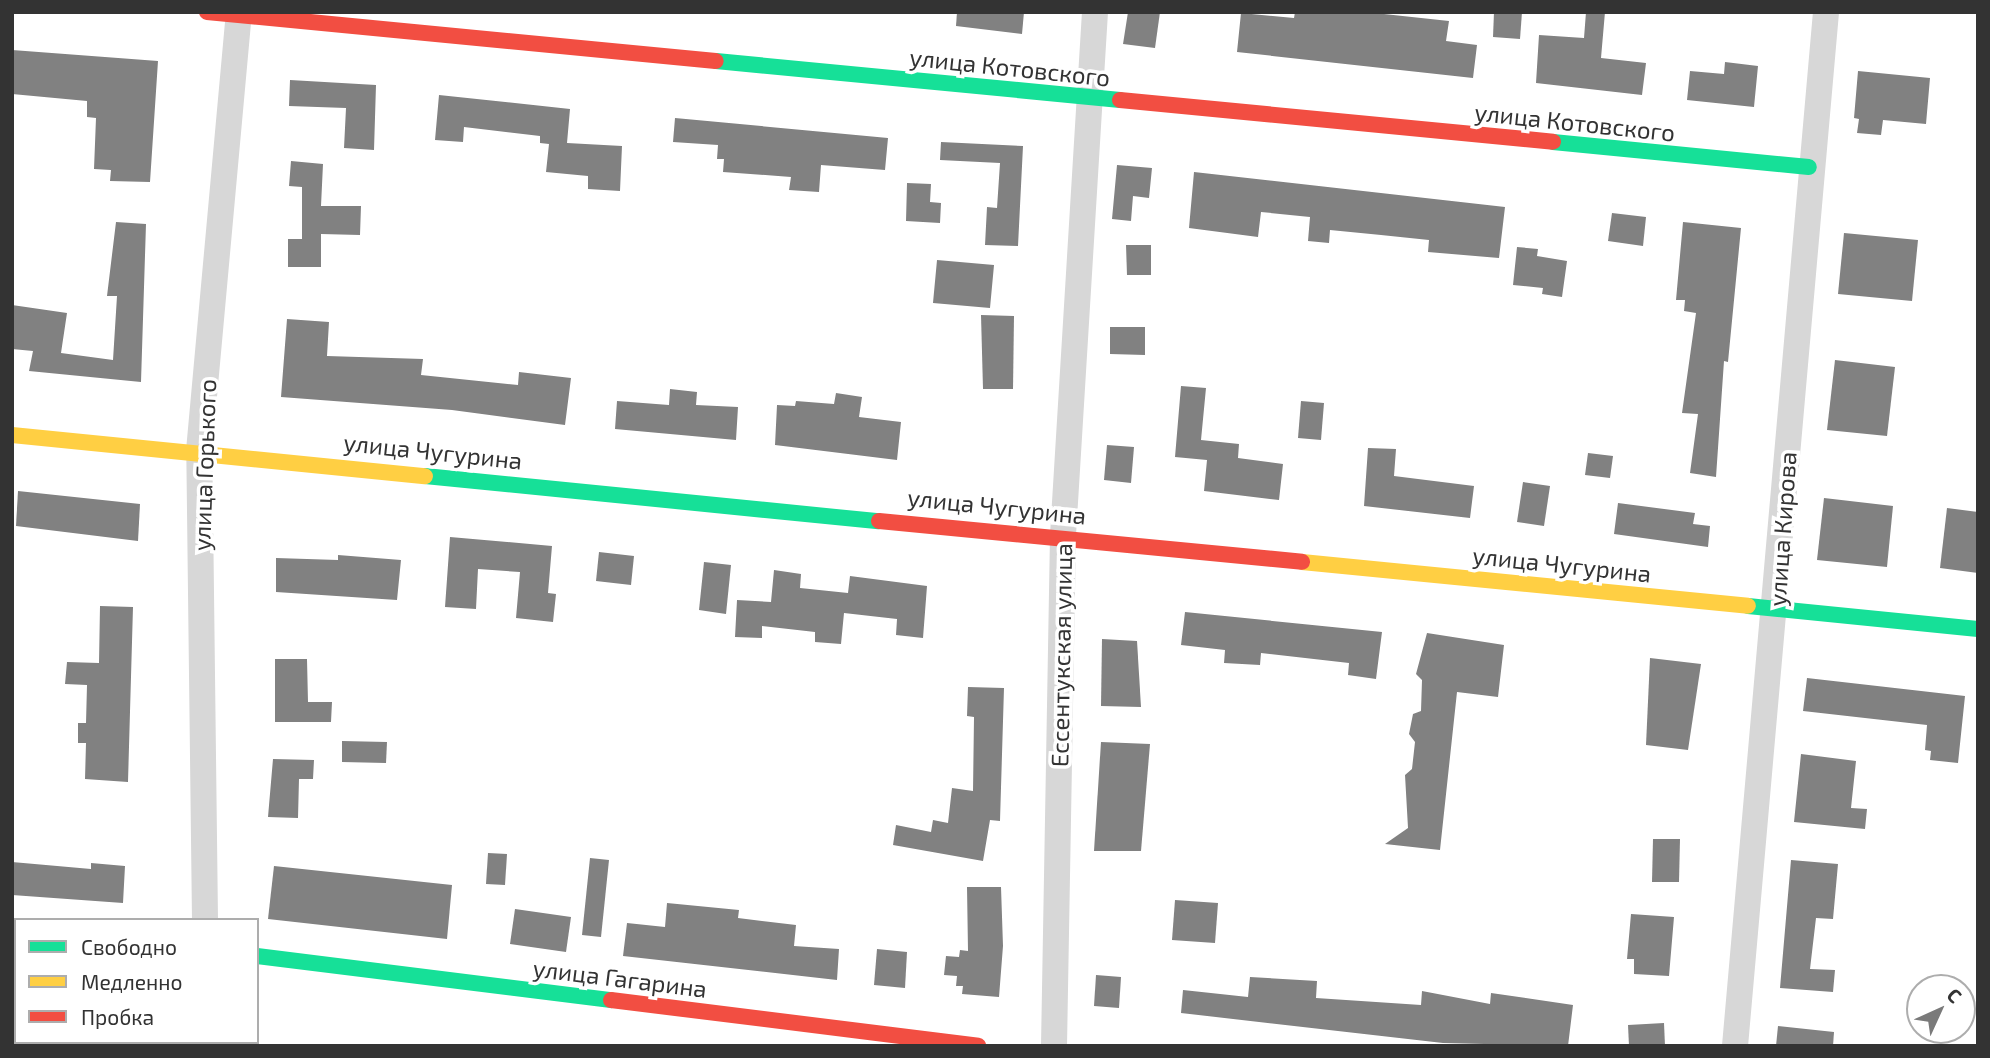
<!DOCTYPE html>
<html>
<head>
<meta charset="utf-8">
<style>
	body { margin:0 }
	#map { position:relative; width:1990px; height:1058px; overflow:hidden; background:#fff; font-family:"Exo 2",sans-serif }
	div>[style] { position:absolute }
	.building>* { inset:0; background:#818181 }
	.street>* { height:26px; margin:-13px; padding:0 13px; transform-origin:13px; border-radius:13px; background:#d7d7d7 }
	.fast>* { height:16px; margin:-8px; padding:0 8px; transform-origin:8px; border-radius:8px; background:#16e098 }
	.slow>* { height:16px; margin:-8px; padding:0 8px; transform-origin:8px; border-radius:8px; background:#ffcf43 }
	.jam>* { height:16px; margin:-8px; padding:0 8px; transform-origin:8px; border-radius:8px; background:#f24e42 }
	span { translate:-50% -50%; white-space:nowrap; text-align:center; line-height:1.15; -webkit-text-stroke:7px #fff; paint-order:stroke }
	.street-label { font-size:24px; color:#333 }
	.frame { position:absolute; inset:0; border:14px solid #333; pointer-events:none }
	.legend { position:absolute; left:14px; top:918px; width:245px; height:126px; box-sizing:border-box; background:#fff; border:2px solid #adadad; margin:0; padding:9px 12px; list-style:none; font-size:21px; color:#333 }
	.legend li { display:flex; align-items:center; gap:14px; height:35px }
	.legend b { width:35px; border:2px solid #adadad }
	.north { position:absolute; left:1906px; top:974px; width:70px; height:70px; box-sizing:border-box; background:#fff; border:2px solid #adadad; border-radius:50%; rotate:45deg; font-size:19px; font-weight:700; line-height:28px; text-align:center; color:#333 }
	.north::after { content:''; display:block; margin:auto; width:24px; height:32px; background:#7a7a7a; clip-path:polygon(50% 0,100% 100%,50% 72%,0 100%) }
</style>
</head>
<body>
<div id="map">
	<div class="building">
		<i style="clip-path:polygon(957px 12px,1024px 12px,1022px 34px,956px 26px)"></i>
		<i style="clip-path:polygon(1128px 12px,1160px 12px,1155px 48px,1123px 44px)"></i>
		<i style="clip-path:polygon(1295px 12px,1384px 14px,1449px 21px,1446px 41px,1477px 45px,1473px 78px,1237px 52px,1241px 13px,1294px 18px)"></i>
		<i style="clip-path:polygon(1494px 12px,1522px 12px,1520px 39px,1493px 37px)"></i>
		<i style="clip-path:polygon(1586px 12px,1605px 12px,1601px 58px,1646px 63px,1642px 95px,1536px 83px,1539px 35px,1584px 38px)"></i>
		<i style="clip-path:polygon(12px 50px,158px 61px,150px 182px,110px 181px,111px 170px,94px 169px,96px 118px,87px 117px,87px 101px,12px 94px)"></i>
		<i style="clip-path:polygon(1725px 62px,1758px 66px,1754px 107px,1687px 100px,1690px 71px,1724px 74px)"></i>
		<i style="clip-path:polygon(1858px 71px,1930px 78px,1926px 124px,1883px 120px,1881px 135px,1857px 133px,1859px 119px,1854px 118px)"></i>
		<i style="clip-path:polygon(290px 80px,376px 85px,374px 150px,344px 148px,346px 108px,289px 106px)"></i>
		<i style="clip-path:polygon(439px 95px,570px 109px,567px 143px,622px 146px,620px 191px,588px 189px,588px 176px,546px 172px,549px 144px,540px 143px,540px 136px,464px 127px,463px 142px,435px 140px)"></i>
		<i style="clip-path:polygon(675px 118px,888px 138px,885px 170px,821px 165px,819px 192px,789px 190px,791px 177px,723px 172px,724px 159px,717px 159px,718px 145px,673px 142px)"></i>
		<i style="clip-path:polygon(941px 142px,1023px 146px,1018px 246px,985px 245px,987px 207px,997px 208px,1000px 163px,940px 160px)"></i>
		<i style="clip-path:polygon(291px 161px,323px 164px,321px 206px,361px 206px,360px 235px,321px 234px,321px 267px,288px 267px,288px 239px,302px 239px,302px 187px,289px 186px)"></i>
		<i style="clip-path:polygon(1117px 165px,1152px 168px,1149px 198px,1133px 196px,1131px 221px,1112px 219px)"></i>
		<i style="clip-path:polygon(1194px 172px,1505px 207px,1499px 258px,1428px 252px,1429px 240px,1381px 235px,1330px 230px,1329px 243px,1308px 241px,1310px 217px,1261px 212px,1258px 237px,1189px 228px)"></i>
		<i style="clip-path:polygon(907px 183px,931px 184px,930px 202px,941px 203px,940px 223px,906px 221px)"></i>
		<i style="clip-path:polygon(1612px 213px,1646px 217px,1643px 246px,1608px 241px)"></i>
		<i style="clip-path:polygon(116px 222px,146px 224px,141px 382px,29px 371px,33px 351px,12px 349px,12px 305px,67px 313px,61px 353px,113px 360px,117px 296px,107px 296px)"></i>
		<i style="clip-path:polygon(1683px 222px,1741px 228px,1728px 362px,1724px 361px,1716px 477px,1690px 473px,1698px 414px,1682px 413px,1696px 313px,1684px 311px,1685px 300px,1676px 300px)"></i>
		<i style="clip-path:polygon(1844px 233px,1918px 240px,1912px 301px,1838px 294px)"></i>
		<i style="clip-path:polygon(1126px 245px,1151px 245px,1151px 275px,1127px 275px)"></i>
		<i style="clip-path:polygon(1517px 247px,1538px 249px,1537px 256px,1567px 261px,1562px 297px,1542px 294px,1543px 288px,1513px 285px)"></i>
		<i style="clip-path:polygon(937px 260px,994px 265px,990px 308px,933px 303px)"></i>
		<i style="clip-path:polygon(981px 315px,1014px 316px,1013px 389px,983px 389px)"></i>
		<i style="clip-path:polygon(287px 319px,329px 322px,327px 356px,423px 359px,421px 375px,518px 385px,519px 372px,571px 378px,565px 425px,452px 410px,281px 397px)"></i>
		<i style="clip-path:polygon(1110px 327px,1145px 327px,1145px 355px,1110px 354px)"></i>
		<i style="clip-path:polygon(1835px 360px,1895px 367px,1887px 436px,1827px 430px)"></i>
		<i style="clip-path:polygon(1181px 386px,1206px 388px,1201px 440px,1239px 444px,1238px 458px,1283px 464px,1279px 500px,1204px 491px,1207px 460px,1175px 457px)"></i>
		<i style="clip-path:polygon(670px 389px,697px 392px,696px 405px,738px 407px,736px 440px,615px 429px,617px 401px,669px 405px)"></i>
		<i style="clip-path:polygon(836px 393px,862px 397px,859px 417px,901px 422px,897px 460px,775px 445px,777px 405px,795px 406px,796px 401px,834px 404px)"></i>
		<i style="clip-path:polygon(1301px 401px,1324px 403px,1321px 440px,1298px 438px)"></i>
		<i style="clip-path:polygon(1107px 445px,1134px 447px,1131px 483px,1104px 480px)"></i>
		<i style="clip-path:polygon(1368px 448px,1396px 449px,1394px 476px,1474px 486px,1470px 518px,1364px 506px)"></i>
		<i style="clip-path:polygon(1588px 453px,1613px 456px,1610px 478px,1585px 475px)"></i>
		<i style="clip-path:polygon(1523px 482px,1550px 486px,1544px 526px,1517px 522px)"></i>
		<i style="clip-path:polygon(18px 491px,140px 504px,138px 541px,16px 526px)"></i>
		<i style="clip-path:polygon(1824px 498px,1893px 506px,1887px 567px,1817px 560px)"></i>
		<i style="clip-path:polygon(1618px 503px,1695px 513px,1693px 524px,1710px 526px,1708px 547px,1614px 534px)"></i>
		<i style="clip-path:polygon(1947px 508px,1978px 512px,1978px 573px,1940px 568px)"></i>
		<i style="clip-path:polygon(450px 537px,552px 546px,548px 593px,556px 594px,553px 622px,516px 618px,520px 572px,478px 569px,476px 609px,445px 607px)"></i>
		<i style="clip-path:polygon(599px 552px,634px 556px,631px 585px,596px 581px)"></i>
		<i style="clip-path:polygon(338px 555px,401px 560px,397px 600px,276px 592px,276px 558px,338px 560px)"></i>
		<i style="clip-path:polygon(704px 562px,731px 565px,726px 614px,699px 610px)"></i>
		<i style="clip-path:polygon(774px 570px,801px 574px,800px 588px,848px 593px,850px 576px,927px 586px,923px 638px,896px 635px,897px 619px,844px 613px,841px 644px,815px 642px,815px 632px,762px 626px,762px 638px,735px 637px,737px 600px,771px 602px)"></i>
		<i style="clip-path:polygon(100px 606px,133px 607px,128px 782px,85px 779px,86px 743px,78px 743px,78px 723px,86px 723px,87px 685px,65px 684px,67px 662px,99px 663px)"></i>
		<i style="clip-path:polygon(1185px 612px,1382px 632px,1376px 679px,1348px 675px,1349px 663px,1261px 653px,1260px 665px,1224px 663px,1225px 650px,1181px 645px)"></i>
		<i style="clip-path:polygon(1427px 633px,1504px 645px,1498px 697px,1457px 692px,1440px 850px,1385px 844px,1408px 828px,1405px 775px,1412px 769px,1415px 742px,1409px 734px,1413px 714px,1421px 711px,1422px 680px,1416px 674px)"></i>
		<i style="clip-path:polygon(1102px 639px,1137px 641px,1141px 707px,1101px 706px)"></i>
		<i style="clip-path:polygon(1650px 658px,1701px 664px,1688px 750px,1646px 745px)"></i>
		<i style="clip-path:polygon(275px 659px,307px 659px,308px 702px,332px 702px,331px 722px,275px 722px)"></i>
		<i style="clip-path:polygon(1807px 678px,1965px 696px,1958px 763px,1930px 760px,1931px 751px,1925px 750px,1927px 725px,1803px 711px)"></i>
		<i style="clip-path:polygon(968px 687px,1004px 688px,1000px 821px,990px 820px,983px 861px,893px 845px,896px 825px,931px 832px,933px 820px,948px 823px,952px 788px,973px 791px,974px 717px,967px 716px)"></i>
		<i style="clip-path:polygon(342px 741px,387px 742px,386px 763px,342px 762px)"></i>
		<i style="clip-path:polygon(1101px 742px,1150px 744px,1141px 851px,1094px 851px)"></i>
		<i style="clip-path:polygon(1801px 754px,1856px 761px,1851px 808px,1867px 809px,1865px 829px,1794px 822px)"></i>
		<i style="clip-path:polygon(273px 759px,314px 760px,313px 779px,299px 779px,298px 818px,268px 817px)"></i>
		<i style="clip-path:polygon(1653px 839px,1680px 839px,1679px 882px,1652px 882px)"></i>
		<i style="clip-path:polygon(488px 853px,507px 854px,505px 885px,486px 884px)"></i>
		<i style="clip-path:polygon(590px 858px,609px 860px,601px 937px,582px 935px)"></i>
		<i style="clip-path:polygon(1791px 860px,1838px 864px,1833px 919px,1816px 918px,1810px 969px,1835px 970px,1833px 992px,1780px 988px)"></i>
		<i style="clip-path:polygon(12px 862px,91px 869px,91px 863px,125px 866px,123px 903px,12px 895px)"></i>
		<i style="clip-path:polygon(274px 866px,452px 885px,447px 939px,268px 919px)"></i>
		<i style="clip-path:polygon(967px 887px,1001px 887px,1003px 946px,999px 997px,962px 994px,963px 986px,956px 986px,957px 976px,944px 975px,946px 956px,959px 957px,960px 950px,968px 951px)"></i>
		<i style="clip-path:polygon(1175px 900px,1218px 903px,1215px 943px,1172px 940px)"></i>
		<i style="clip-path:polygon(667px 903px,739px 910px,738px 918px,796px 925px,794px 946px,839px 949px,837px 980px,623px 956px,627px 923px,665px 927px)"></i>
		<i style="clip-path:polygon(515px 909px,571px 917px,566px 952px,510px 944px)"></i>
		<i style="clip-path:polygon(1631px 914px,1674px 917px,1669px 976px,1634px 974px,1634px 959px,1627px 959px)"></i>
		<i style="clip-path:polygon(877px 949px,907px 952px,905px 988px,874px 985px)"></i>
		<i style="clip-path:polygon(1096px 975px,1121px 977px,1119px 1008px,1094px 1006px)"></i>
		<i style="clip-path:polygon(1250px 977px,1317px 981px,1316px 998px,1421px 1005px,1422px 991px,1490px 1004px,1491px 993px,1573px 1005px,1568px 1046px,1443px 1043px,1181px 1013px,1183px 990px,1248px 997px)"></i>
		<i style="clip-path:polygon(1664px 1023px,1665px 1046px,1629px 1046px,1628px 1025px)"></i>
		<i style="clip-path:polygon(1778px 1026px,1834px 1032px,1833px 1046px,1776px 1046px)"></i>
	</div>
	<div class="street">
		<i style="left:205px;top:920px;width:469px;rotate:-90.7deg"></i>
		<i style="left:199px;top:451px;width:441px;rotate:-84.8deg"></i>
		<i style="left:203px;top:1046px;width:4px;rotate:-90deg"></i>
		<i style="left:1054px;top:1046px;width:511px;rotate:-88.99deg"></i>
		<i style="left:1063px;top:535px;width:524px;rotate:-86.5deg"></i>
		<i style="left:1735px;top:1046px;width:1038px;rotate:-84.97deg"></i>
	</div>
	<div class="fast">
		<i style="left:716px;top:61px;width:406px;rotate:5.5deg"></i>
		<i style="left:1553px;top:142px;width:257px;rotate:5.6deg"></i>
		<i style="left:425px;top:476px;width:456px;rotate:5.7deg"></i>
		<i style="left:1748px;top:606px;width:231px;rotate:5.7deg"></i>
		<i style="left:257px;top:956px;width:357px;rotate:7.1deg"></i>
	</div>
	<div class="slow">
		<i style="left:12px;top:435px;width:415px;rotate:5.7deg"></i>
		<i style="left:1302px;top:562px;width:448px;rotate:5.6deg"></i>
	</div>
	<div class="jam">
		<i style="left:207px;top:12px;width:511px;rotate:5.5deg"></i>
		<i style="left:1120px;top:100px;width:435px;rotate:5.5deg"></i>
		<i style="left:879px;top:521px;width:425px;rotate:5.5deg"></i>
		<i style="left:12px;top:940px;width:4px"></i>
		<i style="left:611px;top:1000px;width:370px;rotate:7.1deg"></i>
	</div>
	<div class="street-label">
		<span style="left:1010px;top:67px;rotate:6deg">улица Котовского</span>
		<span style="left:1575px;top:122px;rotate:6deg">улица Котовского</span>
		<span style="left:433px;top:451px;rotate:6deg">улица Чугурина</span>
		<span style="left:204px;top:465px;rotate:-88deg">улица Горького</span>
		<span style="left:997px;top:506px;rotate:6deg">улица Чугурина</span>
		<span style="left:1782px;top:529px;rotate:-86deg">улица Кирова</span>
		<span style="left:1562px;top:564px;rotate:6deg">улица Чугурина</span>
		<span style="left:1061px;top:655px;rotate:-89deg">Ессентукская улица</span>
		<span style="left:620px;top:978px;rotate:7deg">улица Гагарина</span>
	</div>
	<div class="frame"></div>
	<ul class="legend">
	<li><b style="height:9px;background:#16e098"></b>Свободно</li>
	<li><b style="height:9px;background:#ffcf43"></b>Медленно</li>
	<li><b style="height:9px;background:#f24e42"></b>Пробка</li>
	</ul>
	<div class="north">С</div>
</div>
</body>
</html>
